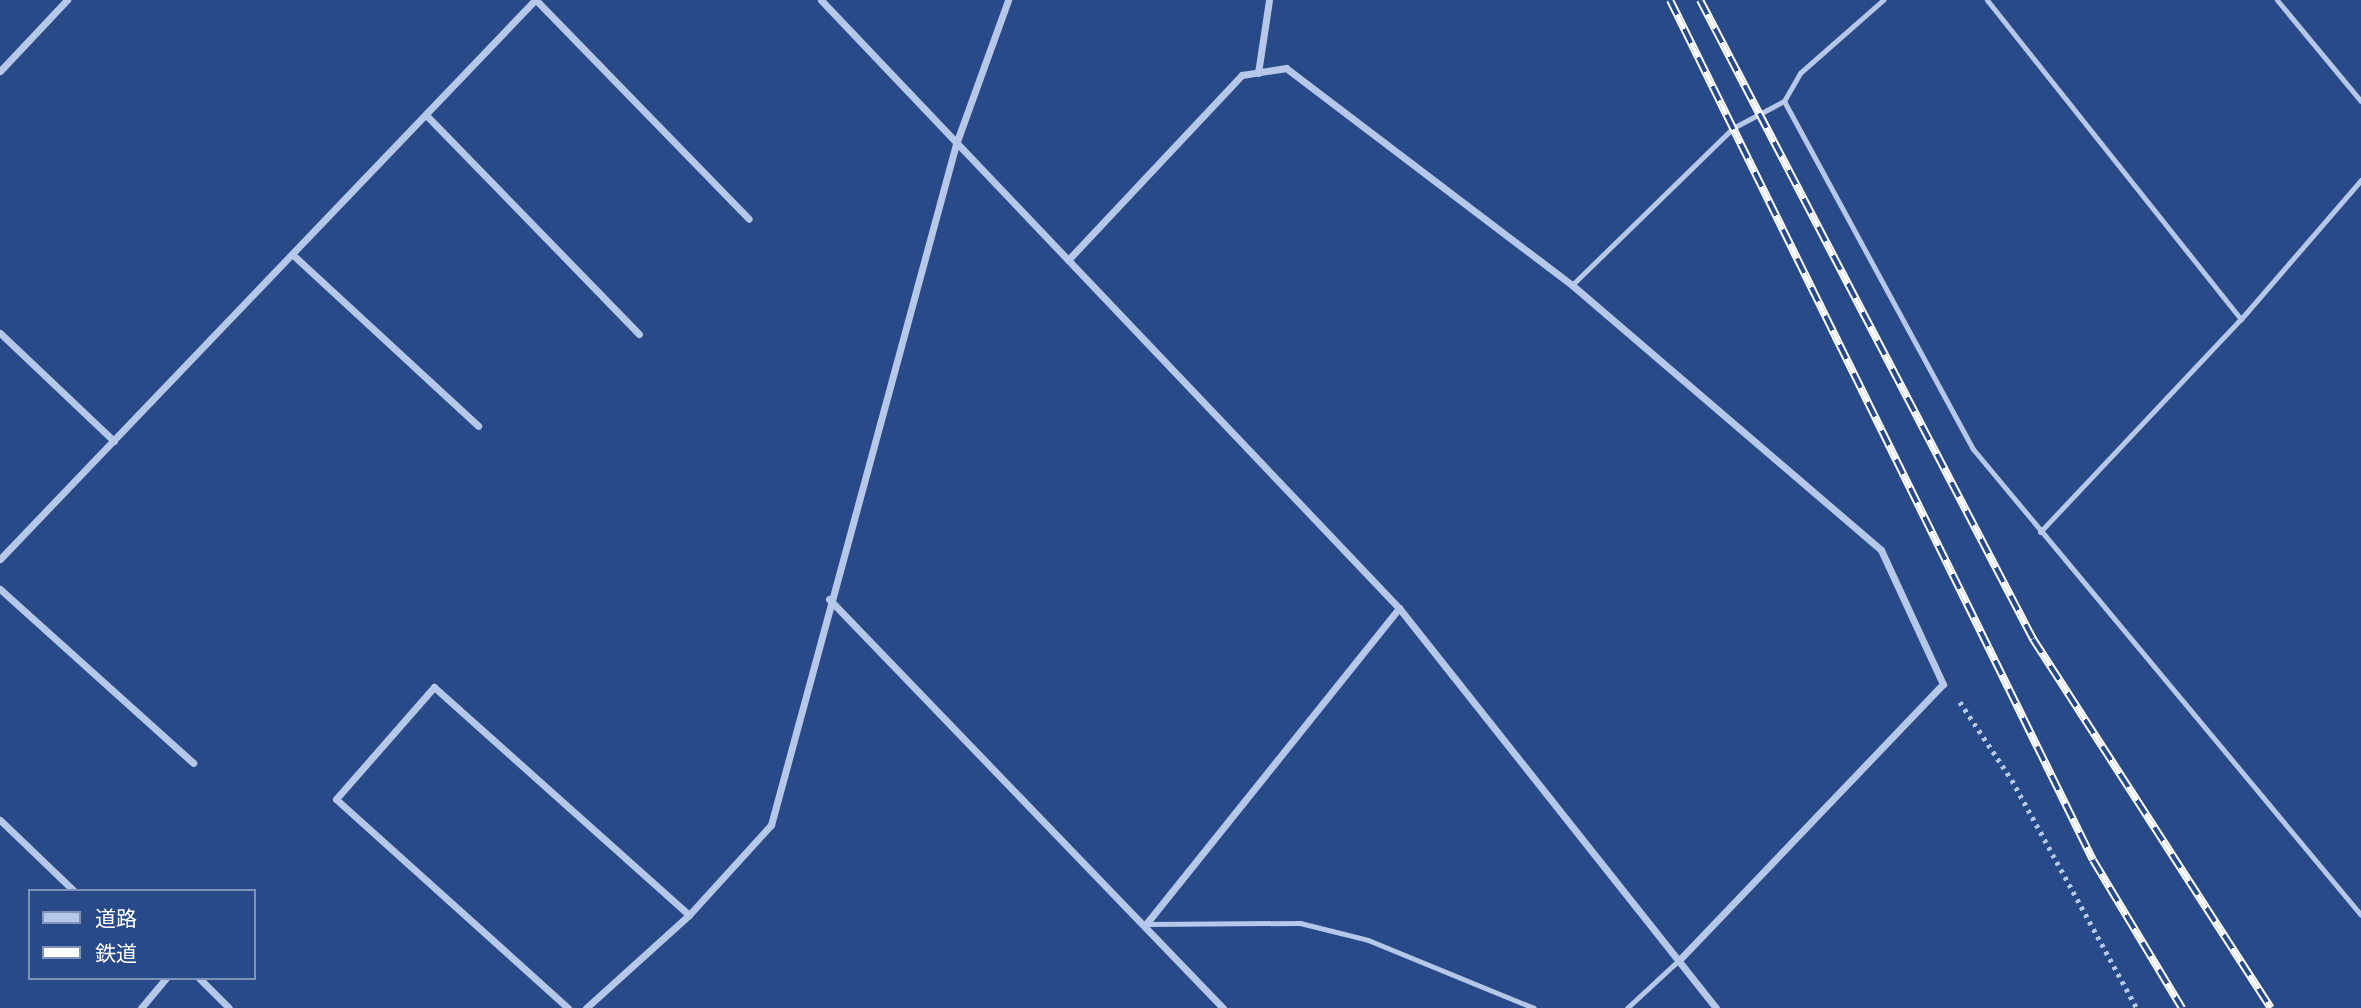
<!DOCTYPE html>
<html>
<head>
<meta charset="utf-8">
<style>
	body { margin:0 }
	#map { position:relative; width:2361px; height:1008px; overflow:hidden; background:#294a89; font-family:"Source Sans 3","Noto Sans JP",sans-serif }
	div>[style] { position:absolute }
	.path>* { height:4.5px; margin-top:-2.25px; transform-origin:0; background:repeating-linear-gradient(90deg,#b6c8e9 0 3.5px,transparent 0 8.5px) }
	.service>* { height:5px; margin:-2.5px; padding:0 2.5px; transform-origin:2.5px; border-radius:2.5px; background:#b6c8e9 }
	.minor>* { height:7px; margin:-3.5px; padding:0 3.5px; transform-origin:3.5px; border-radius:3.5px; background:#b6c8e9 }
	.rail>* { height:8px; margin-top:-4px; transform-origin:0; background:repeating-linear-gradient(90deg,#294a89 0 16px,#fff 0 32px); box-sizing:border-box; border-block:2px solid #fff }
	span { translate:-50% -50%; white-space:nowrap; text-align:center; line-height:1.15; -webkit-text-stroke:6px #294a89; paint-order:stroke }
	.legend { position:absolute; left:28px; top:889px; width:228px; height:91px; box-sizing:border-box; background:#294a89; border:2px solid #7f92b8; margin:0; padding:9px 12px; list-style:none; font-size:21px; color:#fff }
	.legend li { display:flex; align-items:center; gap:14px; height:35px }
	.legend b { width:35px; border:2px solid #7f92b8 }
</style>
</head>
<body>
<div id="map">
	<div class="path">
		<i style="left:1960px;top:702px;width:94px;rotate:56.3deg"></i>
		<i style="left:2012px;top:780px;width:260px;rotate:61.3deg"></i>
	</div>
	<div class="service">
		<i style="left:1987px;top:0;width:408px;rotate:51.5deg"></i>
		<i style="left:2277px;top:0;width:131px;rotate:50.3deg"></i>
		<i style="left:1784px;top:101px;width:32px;rotate:-60deg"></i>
		<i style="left:1800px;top:73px;width:111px;rotate:-41.3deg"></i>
		<i style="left:1572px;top:285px;width:225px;rotate:-44.3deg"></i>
		<i style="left:1733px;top:128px;width:58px;rotate:-27.9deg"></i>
		<i style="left:1784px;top:101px;width:396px;rotate:61.5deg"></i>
		<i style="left:1973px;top:449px;width:606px;rotate:50.22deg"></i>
		<i style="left:2040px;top:532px;width:293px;rotate:-46.7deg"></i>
		<i style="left:2241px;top:319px;width:184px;rotate:-49.2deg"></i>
		<i style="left:1146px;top:924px;width:154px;rotate:-0.4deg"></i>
		<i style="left:1300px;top:923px;width:70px;rotate:14deg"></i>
		<i style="left:1368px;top:940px;width:179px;rotate:22.3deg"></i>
		<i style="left:1627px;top:1008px;width:69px;rotate:-42.7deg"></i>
	</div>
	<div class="minor">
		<i style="left:536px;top:0;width:305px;rotate:45.8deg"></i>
		<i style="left:821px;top:0;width:839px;rotate:46.45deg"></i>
		<i style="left:1399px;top:608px;width:510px;rotate:51.6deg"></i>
		<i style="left:0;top:71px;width:98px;rotate:-46.7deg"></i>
		<i style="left:1258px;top:73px;width:74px;rotate:-81.4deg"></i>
		<i style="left:427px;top:116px;width:304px;rotate:45.8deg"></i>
		<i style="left:293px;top:255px;width:252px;rotate:42.7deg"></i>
		<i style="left:1068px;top:260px;width:254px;rotate:-46.8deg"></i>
		<i style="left:1242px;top:75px;width:45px;rotate:-9deg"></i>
		<i style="left:1286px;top:68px;width:359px;rotate:37.2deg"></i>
		<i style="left:1572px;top:285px;width:407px;rotate:40.6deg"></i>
		<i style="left:1881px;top:550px;width:148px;rotate:65.2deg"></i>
		<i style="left:1943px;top:684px;width:383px;rotate:133.7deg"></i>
		<i style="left:0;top:333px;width:157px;rotate:43.5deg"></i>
		<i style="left:0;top:559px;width:774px;rotate:-46.26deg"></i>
		<i style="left:0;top:589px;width:260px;rotate:42deg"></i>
		<i style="left:829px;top:599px;width:568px;rotate:46.07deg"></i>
		<i style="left:0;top:820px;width:103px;rotate:43.8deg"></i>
		<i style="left:1146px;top:924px;width:405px;rotate:-51.3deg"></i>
		<i style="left:199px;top:978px;width:42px;rotate:45deg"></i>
		<i style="left:141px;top:1008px;width:39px;rotate:-50deg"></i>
		<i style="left:568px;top:1008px;width:312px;rotate:-138deg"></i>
		<i style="left:336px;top:799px;width:149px;rotate:-48.8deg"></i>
		<i style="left:434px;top:687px;width:342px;rotate:41.8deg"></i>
		<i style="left:586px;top:1008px;width:139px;rotate:-42.1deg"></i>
		<i style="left:689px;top:915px;width:122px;rotate:-47.7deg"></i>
		<i style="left:771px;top:825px;width:706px;rotate:-74.8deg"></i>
		<i style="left:956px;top:144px;width:153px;rotate:-70.1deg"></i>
	</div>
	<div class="rail">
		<i style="left:1670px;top:0;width:958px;rotate:63.81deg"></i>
		<i style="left:2093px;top:860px;width:173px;rotate:59deg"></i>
		<i style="left:1700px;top:0;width:721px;rotate:62.47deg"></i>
		<i style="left:2033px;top:639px;width:439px;rotate:57.2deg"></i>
	</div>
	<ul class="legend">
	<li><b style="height:9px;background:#b6c8e9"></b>道路</li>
	<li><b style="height:9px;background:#fff"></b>鉄道</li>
	</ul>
</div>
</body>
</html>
